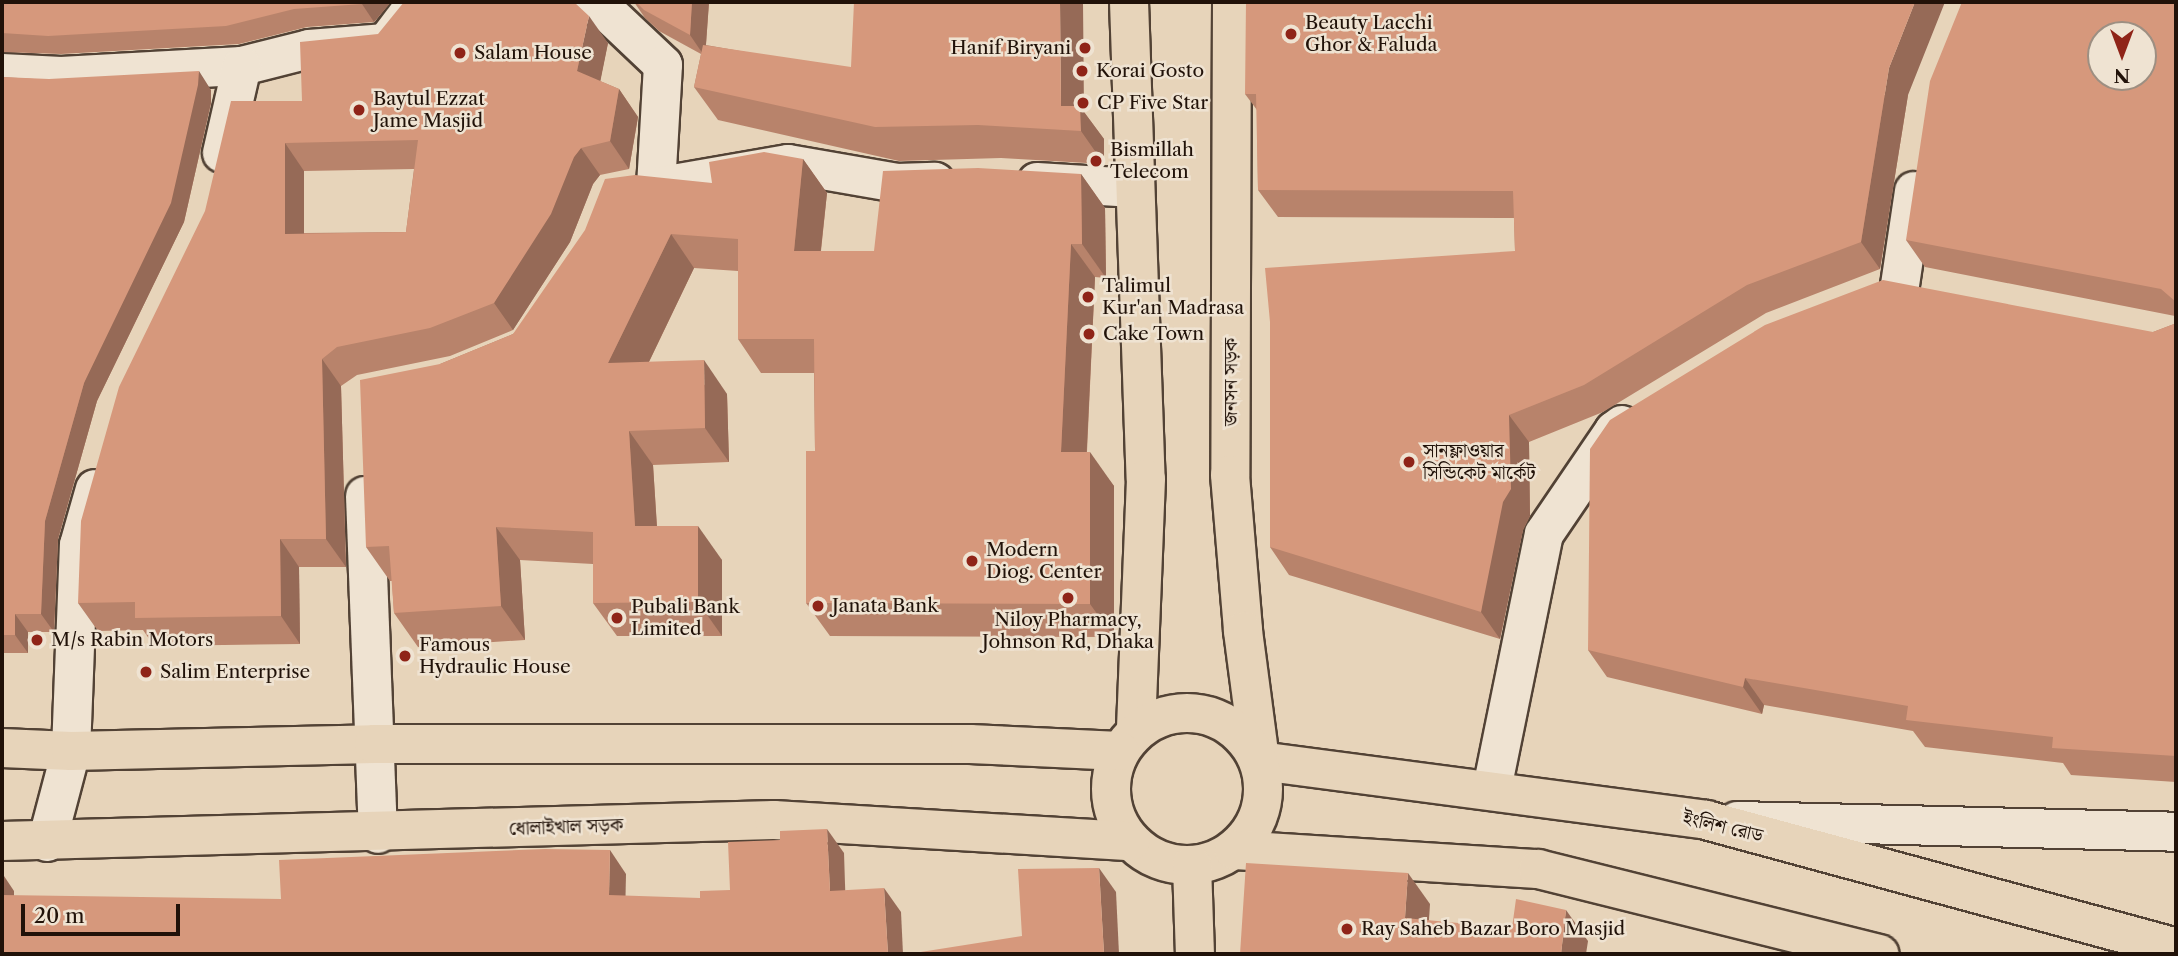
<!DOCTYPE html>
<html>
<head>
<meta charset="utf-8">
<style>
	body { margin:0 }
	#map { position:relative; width:2178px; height:956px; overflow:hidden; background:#e7d4ba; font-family:"Libre Caslon Text","Noto Serif Bengali",serif }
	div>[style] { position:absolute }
	.roads { filter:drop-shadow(2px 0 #524235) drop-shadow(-2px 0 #524235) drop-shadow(0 2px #524235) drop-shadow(0 -2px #524235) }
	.minor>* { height:38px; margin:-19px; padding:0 19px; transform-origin:19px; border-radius:19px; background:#efe3d2 }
	.major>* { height:38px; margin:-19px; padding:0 19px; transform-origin:19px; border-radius:19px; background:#e7d4ba }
	.major>.ring { margin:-19px; padding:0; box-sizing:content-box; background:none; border:38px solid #e7d4ba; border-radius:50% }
	.wall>* { inset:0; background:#b8836b }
	.shaded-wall>* { inset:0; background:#966a57 }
	.building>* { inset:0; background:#d6987c }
	.dots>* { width:19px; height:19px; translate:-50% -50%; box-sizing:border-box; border:4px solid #efe3d2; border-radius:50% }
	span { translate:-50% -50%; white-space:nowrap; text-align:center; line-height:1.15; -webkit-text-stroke:5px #efe3d2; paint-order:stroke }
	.poi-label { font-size:19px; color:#211209 }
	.left { translate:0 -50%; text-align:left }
	.right { translate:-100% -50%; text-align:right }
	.street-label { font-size:19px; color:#211209 }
	.frame { position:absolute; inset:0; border:4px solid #211209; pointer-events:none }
	.north { position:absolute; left:2087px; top:21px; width:70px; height:70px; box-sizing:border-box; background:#efe3d2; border:2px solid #9d8f82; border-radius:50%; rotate:180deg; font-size:19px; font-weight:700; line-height:28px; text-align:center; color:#211209 }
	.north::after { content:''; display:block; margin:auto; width:24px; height:32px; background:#8f2418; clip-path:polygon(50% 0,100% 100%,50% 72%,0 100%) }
	.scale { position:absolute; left:21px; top:904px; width:159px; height:32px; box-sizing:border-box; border:4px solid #211209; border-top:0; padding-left:9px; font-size:21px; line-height:24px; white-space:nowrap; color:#211209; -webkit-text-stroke:5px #efe3d2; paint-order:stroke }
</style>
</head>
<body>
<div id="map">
	<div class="roads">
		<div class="minor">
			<i style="left:586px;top:2px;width:23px;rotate:25deg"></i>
			<i style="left:607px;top:12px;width:77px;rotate:43.4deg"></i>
			<i style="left:663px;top:65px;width:122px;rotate:93.3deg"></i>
			<i style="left:656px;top:187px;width:134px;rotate:-9.9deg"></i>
			<i style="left:788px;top:164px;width:111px;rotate:9.9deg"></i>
			<i style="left:897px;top:183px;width:38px;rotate:-2deg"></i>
			<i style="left:2px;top:73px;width:59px;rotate:2.9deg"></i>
			<i style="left:61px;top:76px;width:181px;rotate:-3.2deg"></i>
			<i style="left:242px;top:66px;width:69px;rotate:-14.2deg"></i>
			<i style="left:309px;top:49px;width:77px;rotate:-4.5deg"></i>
			<i style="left:386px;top:43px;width:51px;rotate:-52.9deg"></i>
			<i style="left:222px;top:153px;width:89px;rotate:-77.1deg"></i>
			<i style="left:1037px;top:182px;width:97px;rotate:3.5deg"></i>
			<i style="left:1900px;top:285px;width:95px;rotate:-81.5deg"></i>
			<i style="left:365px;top:496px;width:338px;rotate:87.8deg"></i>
			<i style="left:1492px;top:789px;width:260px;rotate:-78.5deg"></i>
			<i style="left:1544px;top:534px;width:125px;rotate:-55.8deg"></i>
			<i style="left:1614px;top:431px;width:10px;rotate:-37deg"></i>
			<i style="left:1737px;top:821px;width:439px;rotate:1.4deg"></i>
			<i style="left:47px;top:842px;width:94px;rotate:-75.2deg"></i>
			<i style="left:71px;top:751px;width:206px;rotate:-87.8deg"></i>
			<i style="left:79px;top:545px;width:58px;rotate:-74.1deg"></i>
		</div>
		<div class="major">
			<i style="left:1129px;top:2px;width:477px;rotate:88deg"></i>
			<i style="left:1146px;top:479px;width:253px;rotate:92.3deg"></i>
			<i style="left:1232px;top:2px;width:473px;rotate:90.2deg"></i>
			<i style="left:1230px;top:475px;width:157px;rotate:85.2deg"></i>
			<i style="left:1243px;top:631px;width:131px;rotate:82.5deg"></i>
			<i style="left:1260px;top:761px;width:450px;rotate:7.5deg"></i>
			<i style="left:1706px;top:820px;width:487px;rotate:15.2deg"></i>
			<i class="ring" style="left:1111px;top:713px;width:114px;height:114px"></i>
			<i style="left:2px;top:748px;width:69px;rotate:2.5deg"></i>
			<i style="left:71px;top:751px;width:303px;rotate:-1.3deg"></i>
			<i style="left:374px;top:744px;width:596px"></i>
			<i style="left:970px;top:744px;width:150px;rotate:2.7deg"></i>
			<i style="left:2px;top:841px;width:772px;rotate:-1.56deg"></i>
			<i style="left:774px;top:820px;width:357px;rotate:3.4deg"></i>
			<i style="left:1234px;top:850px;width:305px;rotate:3.6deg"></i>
			<i style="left:1538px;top:869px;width:352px;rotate:14deg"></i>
			<i style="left:1192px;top:865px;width:89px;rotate:88.1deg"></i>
		</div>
	</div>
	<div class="wall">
		<i style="clip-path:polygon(2px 2px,391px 2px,374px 22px,307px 27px,239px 44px,61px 54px,2px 52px)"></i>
		<i style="clip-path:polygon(634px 2px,709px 2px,706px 45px,1084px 112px,1104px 139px,1104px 164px,1001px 158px,899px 161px,718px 120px,694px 87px,701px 54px,659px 31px,645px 18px)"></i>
		<i style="clip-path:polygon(2176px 2px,2176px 782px,2071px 775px,2063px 763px,1925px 747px,1913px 731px,1764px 705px,1762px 714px,1607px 677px,1588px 650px,2153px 332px,2174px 324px,2175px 316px,1925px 267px,1906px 240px)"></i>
		<i style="clip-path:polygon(evenodd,608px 43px,600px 81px,619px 89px,638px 117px,629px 169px,600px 175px,593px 184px,570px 242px,513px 330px,450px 356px,357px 375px,341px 386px,346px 567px,299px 567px,300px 644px,154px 646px,143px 630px,98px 631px,78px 603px,302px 101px,608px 43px,414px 169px,406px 232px,304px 233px,304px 171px,414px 169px)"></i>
		<i style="clip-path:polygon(2px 77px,211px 90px,211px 103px,184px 222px,97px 401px,58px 539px,54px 632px,28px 632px,28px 653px,2px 653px)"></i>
		<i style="clip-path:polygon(1245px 94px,1908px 95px,1880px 269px,1766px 313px,1603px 412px,1529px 442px,1530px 516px,1523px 530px,1500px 639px,1289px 575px,1270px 547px,1515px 251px,1514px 218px,1278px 217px,1258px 190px,1257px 110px)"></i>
		<i style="clip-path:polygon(803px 159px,827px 193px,821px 251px,874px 251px,1081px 174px,1105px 208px,1106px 278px,1095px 277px,1087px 452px,1114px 486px,1114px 637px,830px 636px,806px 603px,815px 451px,814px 373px,761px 373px,738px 339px,738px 271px,694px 268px,649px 362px,727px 394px,729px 462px,653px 465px,657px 526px,722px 560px,722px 636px,617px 636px,593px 603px,593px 564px,520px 560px,525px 640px,418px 647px,394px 613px,392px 581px,390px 581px,366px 547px,440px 364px,513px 334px,712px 183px)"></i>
	</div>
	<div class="shaded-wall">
		<i style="clip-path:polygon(363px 2px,391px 2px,374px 22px,362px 4px)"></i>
		<i style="clip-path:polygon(692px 2px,709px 2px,705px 57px,690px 35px)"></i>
		<i style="clip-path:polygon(1060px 2px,1083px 2px,1084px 112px,1104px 139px,1104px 164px,1081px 131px,1061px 106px)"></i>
		<i style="clip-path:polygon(1915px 2px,1945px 2px,1908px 95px,1880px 269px,1861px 242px,1889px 68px)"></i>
		<i style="clip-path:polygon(589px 16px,608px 43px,597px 98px,577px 71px)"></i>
		<i style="clip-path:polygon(199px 71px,211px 90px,211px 103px,184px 222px,97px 401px,58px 539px,54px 632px,41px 614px,45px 521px,84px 383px)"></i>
		<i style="clip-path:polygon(619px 89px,638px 117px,629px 169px,610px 141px)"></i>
		<i style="clip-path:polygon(285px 143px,304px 171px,304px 261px,285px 234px)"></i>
		<i style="clip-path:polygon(581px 148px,600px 175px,593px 184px,570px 242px,513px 330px,494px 303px,574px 157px)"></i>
		<i style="clip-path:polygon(803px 159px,827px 193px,817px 285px,794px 251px)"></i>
		<i style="clip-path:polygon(1081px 174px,1105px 208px,1106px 278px,1082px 244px)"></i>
		<i style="clip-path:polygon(671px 234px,694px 268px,632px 397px,608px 363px)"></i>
		<i style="clip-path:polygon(1071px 244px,1095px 277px,1085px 486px,1061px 452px)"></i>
		<i style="clip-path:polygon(322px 359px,341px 386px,346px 567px,326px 539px)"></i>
		<i style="clip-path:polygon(704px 360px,727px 394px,729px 462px,705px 428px)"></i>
		<i style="clip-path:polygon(1509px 415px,1529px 442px,1530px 516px,1523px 530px,1500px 639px,1481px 612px)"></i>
		<i style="clip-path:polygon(629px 431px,653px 465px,659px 560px,635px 526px)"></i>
		<i style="clip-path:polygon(1090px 452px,1114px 486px,1114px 637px,1090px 604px)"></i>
		<i style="clip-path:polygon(698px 526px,722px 560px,722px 636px,698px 602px)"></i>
		<i style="clip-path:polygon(496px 527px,520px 560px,525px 640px,501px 606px)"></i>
		<i style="clip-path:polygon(280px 539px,299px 567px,300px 644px,281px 616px)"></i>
		<i style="clip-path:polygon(15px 614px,28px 632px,28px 653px,15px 635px)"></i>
		<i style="clip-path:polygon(1745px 678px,1764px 705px,1762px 714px,1743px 687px)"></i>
		<i style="clip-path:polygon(827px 829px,844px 853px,846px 915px,830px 891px)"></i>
		<i style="clip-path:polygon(610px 850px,626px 874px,625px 919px,609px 895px)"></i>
		<i style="clip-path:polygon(1099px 868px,1116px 892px,1119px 954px,1104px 954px)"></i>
		<i style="clip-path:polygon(2px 873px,14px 891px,14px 919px,2px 901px)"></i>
		<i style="clip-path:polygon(1408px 873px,1430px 904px,1427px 950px,1405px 918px)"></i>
		<i style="clip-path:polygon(884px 888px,901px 912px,903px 954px,888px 954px)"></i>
		<i style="clip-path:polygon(1566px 910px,1588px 941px,1586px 954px,1561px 954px)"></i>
	</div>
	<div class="building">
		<i style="clip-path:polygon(2px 2px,363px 2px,362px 4px,294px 9px,226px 26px,48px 36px,2px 33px)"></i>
		<i style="clip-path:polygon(evenodd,404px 2px,575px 3px,589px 16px,577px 71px,619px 89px,610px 141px,581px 148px,574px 157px,551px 214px,494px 303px,430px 328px,337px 347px,322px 359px,326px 539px,280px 539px,281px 616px,135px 618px,135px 602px,78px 603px,81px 521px,119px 387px,205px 211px,231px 101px,302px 101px,300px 42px,378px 34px,404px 2px,418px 140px,406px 232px,285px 234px,285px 143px,418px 140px)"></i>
		<i style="clip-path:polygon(636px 2px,692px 2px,690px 35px,644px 10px)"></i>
		<i style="clip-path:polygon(854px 2px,1060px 2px,1061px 106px,1080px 106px,1081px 131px,978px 125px,875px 127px,694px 87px,703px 45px,851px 67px)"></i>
		<i style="clip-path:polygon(1246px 2px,1915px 2px,1889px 68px,1861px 242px,1747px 285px,1584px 385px,1509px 415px,1511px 489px,1503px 502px,1481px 612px,1270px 547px,1270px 322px,1265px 268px,1515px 251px,1513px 191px,1258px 190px,1256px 94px,1245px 94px)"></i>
		<i style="clip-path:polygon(evenodd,1962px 2px,2176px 2px,2176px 302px,2161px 289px,1906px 240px,1930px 81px,1962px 2px,2101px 35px,2143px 35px,2143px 77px,2101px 77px,2101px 35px)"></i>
		<i style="clip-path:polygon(199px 71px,198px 85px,171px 203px,84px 383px,45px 521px,41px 614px,15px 614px,15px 635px,2px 635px,2px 77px,49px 79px)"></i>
		<i style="clip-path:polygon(764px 152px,803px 159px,794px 251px,874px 251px,883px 171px,978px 168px,1081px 174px,1082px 244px,1071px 244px,1061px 452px,1090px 452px,1090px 604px,806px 603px,806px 451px,815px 451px,814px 339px,738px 339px,738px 239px,671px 234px,608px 363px,704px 360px,705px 428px,629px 431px,635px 526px,698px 526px,698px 602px,593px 603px,593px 532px,496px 527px,501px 606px,394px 613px,389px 546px,366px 547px,360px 380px,440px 364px,513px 334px,585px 230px,605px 179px,635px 175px,712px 183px,709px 162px)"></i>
		<i style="clip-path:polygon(1883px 280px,2153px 332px,2174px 324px,2176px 309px,2176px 756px,2052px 748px,2053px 737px,1906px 720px,1908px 706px,1745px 678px,1743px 687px,1588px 650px,1590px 449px,1610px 420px,1765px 325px)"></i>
		<i style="clip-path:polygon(827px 829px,830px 891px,884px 888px,888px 954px,2px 954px,2px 895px,281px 899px,279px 860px,545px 849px,610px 850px,609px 895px,700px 898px,700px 891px,730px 890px,728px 842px,780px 840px,780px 831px)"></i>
		<i style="clip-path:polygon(1246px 863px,1408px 873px,1405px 918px,1512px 928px,1516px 899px,1566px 910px,1561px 954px,1240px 954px)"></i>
		<i style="clip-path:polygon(1099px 868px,1104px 954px,908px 954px,1022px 936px,1018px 869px)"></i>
	</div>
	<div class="dots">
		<i style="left:1291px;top:34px;background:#8f2418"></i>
		<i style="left:1085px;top:48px;background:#8f2418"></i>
		<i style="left:460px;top:53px;background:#8f2418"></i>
		<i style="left:1082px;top:71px;background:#8f2418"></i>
		<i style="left:1083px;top:103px;background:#8f2418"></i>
		<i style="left:359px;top:110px;background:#8f2418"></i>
		<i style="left:1096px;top:161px;background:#8f2418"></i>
		<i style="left:1088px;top:297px;background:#8f2418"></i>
		<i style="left:1089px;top:334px;background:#8f2418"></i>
		<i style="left:1409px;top:462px;background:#8f2418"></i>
		<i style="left:972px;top:561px;background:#8f2418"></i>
		<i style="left:1068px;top:598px;background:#8f2418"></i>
		<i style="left:818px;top:606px;background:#8f2418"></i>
		<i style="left:617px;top:618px;background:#8f2418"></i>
		<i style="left:37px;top:640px;background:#8f2418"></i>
		<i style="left:405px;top:656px;background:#8f2418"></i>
		<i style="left:146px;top:672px;background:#8f2418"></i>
		<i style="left:1347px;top:929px;background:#8f2418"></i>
	</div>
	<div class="poi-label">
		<span class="left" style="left:1305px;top:34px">Beauty Lacchi<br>Ghor &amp; Faluda</span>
		<span class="right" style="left:1071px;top:48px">Hanif Biryani</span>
		<span class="left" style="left:474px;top:53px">Salam House</span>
		<span class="left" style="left:1096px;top:71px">Korai Gosto</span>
		<span class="left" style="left:373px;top:110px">Baytul Ezzat<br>Jame Masjid</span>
		<span class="left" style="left:1097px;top:103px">CP Five Star</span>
		<span class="left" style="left:1110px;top:161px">Bismillah<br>Telecom</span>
		<span class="left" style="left:1102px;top:297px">Talimul<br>Kur'an Madrasa</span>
		<span class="left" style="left:1103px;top:334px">Cake Town</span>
		<span class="left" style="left:1423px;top:462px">সানফ্লাওয়ার<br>সিন্ডিকেট মার্কেট</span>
		<span class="left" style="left:986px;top:561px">Modern<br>Diog. Center</span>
		<span class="left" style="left:832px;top:606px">Janata Bank</span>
		<span class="left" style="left:631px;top:618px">Pubali Bank<br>Limited</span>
		<span style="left:1068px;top:631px">Niloy Pharmacy,<br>Johnson Rd, Dhaka</span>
		<span class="left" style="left:51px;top:640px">M/s Rabin Motors</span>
		<span class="left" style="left:419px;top:656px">Famous<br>Hydraulic House</span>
		<span class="left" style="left:160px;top:672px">Salim Enterprise</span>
		<span class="left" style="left:1361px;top:929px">Ray Saheb Bazar Boro Masjid</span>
	</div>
	<div class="street-label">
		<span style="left:1231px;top:382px;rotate:-90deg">জনসন সড়ক</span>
		<span style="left:566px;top:827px;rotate:-2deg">ধোলাইখাল সড়ক</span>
		<span style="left:1723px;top:827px;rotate:13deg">ইংলিশ রোড</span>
	</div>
	<div class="frame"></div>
	<div class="north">N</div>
	<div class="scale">20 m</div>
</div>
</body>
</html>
